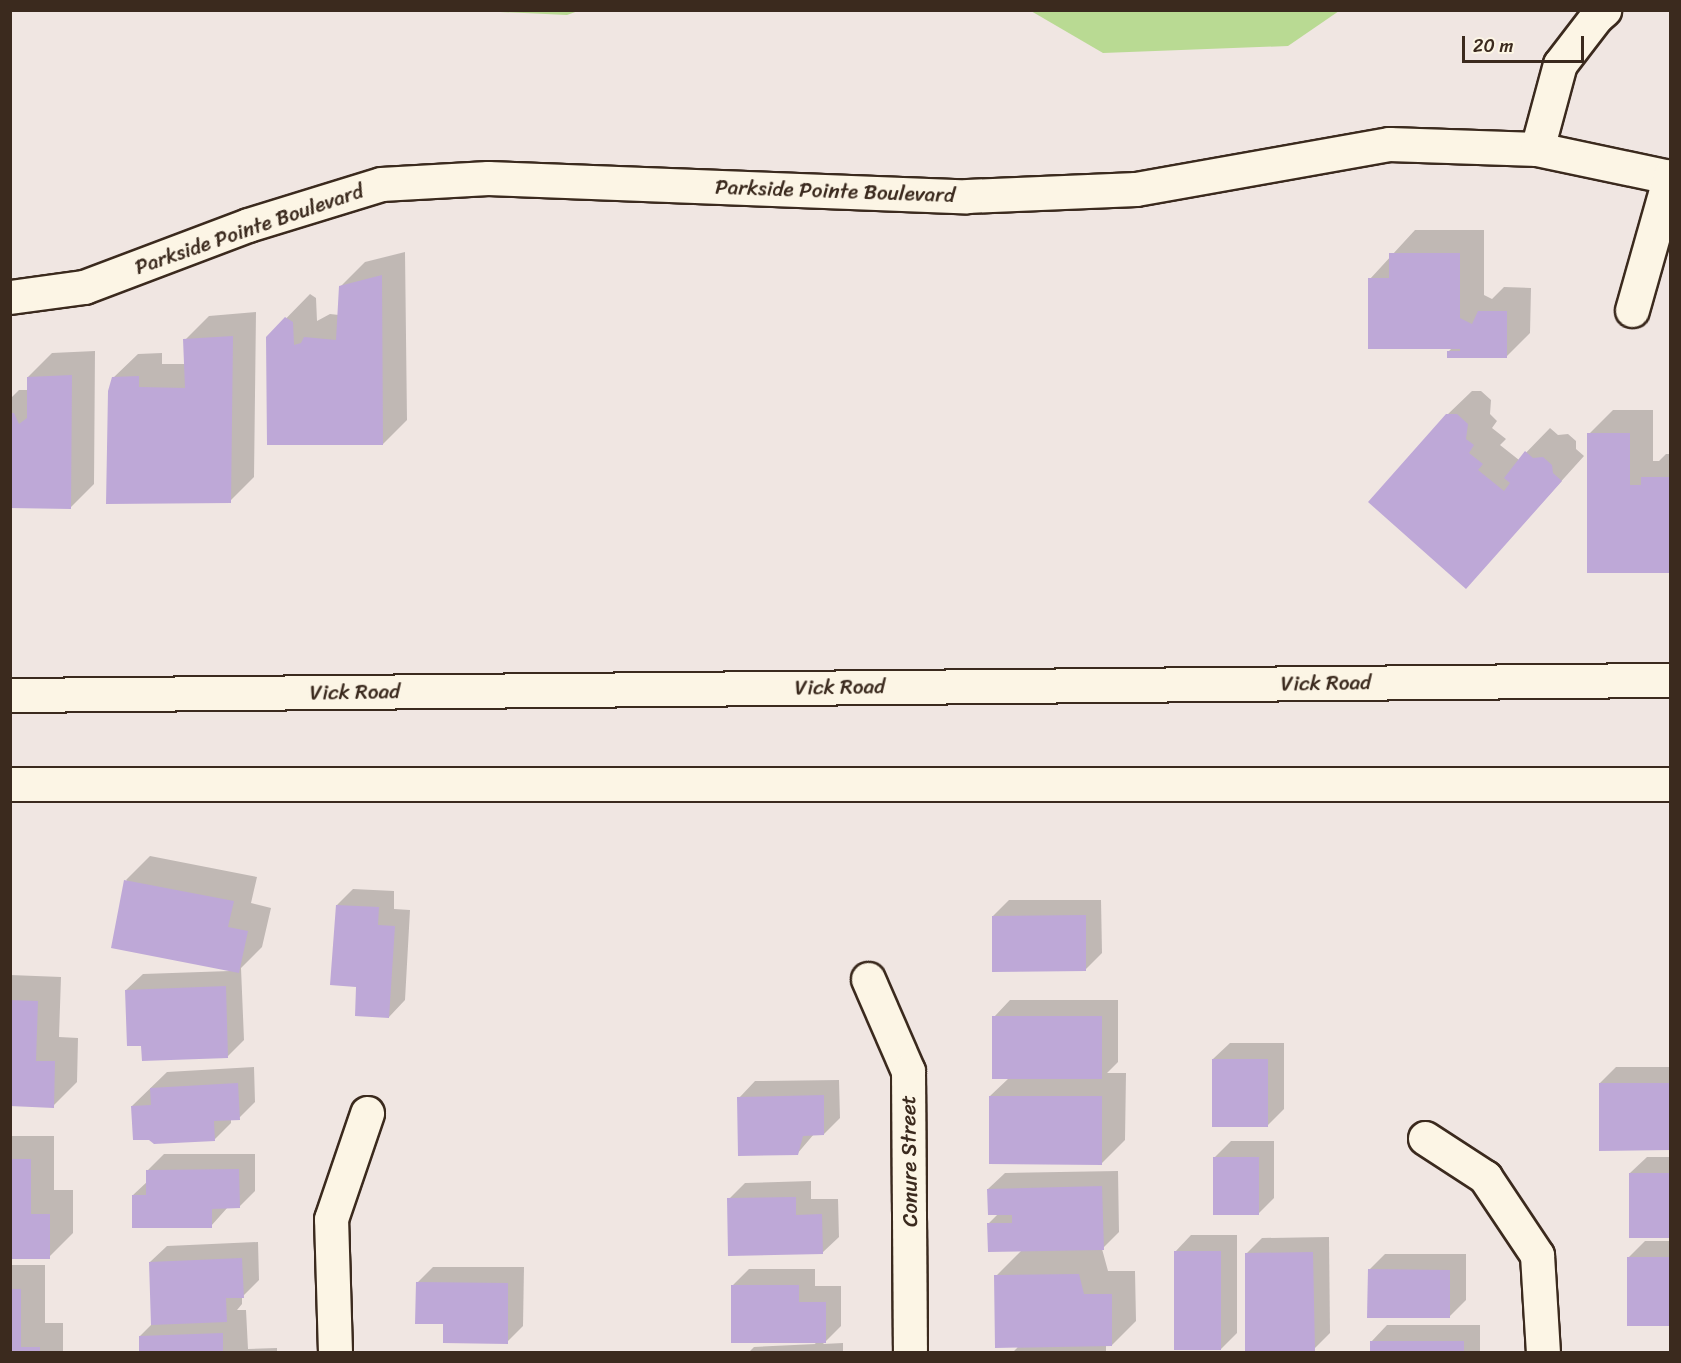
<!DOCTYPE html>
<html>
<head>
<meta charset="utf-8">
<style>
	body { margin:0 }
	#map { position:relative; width:1681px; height:1363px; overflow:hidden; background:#f0e6e2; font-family:Sriracha,sans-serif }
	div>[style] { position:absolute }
	.green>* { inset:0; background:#b9da93 }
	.shadow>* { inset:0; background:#0003 }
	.building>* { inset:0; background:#bea8d7 }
	.roads { filter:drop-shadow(2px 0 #3b2a1e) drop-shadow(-2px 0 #3b2a1e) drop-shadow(0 2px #3b2a1e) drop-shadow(0 -2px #3b2a1e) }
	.minor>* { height:33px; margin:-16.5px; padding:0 16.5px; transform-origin:16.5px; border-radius:16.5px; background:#fcf5e5 }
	span { translate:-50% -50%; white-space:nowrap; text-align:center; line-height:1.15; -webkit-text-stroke:4.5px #fcf5e5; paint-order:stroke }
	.street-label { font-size:21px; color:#3b2a1e }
	.frame { position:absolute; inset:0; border:12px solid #3b2a1e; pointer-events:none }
	.scale { position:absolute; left:1462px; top:36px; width:122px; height:27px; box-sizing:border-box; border:3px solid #3b2a1e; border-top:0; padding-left:8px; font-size:18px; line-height:21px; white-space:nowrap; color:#3b2a1e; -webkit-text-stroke:4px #fcf5e5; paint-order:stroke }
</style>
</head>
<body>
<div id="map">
	<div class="green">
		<i style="clip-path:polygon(480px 11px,578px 11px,567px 15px)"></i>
		<i style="clip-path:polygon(1031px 11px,1339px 11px,1288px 46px,1103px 53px)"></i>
	</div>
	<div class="shadow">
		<i style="clip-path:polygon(1415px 230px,1484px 230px,1484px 295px,1492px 299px,1504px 287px,1531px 288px,1530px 333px,1506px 357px,1448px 352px,1453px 347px,1370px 279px)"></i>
		<i style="clip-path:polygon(405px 252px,407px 420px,383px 444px,268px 337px,310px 294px,316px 298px,317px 321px,330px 314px,339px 315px,340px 287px,365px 262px)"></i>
		<i style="clip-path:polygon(256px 312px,254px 477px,230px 501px,113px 378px,138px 354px,162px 353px,162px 364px,186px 364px,185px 340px,209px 316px)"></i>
		<i style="clip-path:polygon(95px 351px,94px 484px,70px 508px,10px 507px,10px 388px,11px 398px,19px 390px,28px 390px,28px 377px,52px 353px)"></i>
		<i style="clip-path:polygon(1472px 391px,1481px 391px,1491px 400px,1490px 414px,1497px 421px,1492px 428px,1506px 439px,1500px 445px,1519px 460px,1550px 428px,1558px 435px,1568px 434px,1576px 441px,1576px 449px,1584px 456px,1466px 587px,1447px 415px)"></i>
		<i style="clip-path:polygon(1613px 410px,1653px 410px,1653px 461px,1659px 461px,1666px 454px,1670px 454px,1670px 571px,1589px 572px,1589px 434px)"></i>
		<i style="clip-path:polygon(150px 856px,257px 877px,251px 903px,271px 908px,262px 947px,241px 968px,244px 1040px,228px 1056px,142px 1044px,126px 990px,143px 974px,230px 971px,126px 880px)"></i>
		<i style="clip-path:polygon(353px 889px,394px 891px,394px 909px,410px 910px,405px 1000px,389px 1017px,358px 986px,337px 905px)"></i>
		<i style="clip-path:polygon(1009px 900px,1101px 900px,1102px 953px,1086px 969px,993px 916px)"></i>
		<i style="clip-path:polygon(10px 975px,61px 977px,59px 1037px,78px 1038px,77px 1082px,53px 1106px,10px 1105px)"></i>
		<i style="clip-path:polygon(1010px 1000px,1118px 1000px,1118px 1062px,1107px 1073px,1126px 1073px,1125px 1140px,1101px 1164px,990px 1096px,1009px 1078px,994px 1017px)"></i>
		<i style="clip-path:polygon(1230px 1043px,1284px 1043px,1284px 1109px,1268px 1125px,1213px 1059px)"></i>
		<i style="clip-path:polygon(254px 1067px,255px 1102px,239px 1118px,231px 1118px,231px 1123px,215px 1139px,149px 1138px,132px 1106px,167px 1072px)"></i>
		<i style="clip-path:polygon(1616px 1067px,1670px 1067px,1670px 1149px,1600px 1149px,1600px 1083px)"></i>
		<i style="clip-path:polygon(839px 1080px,840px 1118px,824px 1134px,814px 1134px,797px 1154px,739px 1098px,755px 1081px)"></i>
		<i style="clip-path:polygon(10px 1136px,54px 1136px,54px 1190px,73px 1190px,73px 1233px,49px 1257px,10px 1257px)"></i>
		<i style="clip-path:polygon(1231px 1141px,1274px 1141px,1274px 1198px,1258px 1214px,1215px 1157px)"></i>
		<i style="clip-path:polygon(164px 1154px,255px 1154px,255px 1191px,239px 1207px,228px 1207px,211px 1226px,133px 1195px,148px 1181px,148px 1170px)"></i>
		<i style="clip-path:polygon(1647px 1157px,1670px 1157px,1670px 1236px,1630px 1236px,1630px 1173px)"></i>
		<i style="clip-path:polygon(1118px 1171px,1119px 1232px,1102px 1249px,1108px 1271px,1135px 1271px,1136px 1321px,1112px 1345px,1106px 1345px,1106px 1352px,1013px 1352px,1019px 1346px,996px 1276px,1022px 1250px,988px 1224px,998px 1214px,988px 1189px,1005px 1173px)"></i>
		<i style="clip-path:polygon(811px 1181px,811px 1199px,838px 1199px,839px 1237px,822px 1253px,729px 1199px,745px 1183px)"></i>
		<i style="clip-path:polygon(1191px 1235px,1237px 1235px,1237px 1333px,1221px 1349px,1175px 1252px)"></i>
		<i style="clip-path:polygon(1329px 1237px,1330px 1333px,1314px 1349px,1246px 1254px,1262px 1238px)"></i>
		<i style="clip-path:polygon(1645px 1241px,1670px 1241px,1670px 1324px,1629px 1324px,1629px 1257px)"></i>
		<i style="clip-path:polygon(258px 1242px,259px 1280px,242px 1297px,242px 1304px,237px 1310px,246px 1310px,248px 1349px,277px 1348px,277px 1352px,141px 1352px,140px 1336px,152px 1324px,150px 1262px,167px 1246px)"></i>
		<i style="clip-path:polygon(1385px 1254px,1466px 1254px,1466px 1300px,1450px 1316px,1369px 1270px)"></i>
		<i style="clip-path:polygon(10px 1265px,45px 1265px,45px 1323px,63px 1323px,63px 1352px,10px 1352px)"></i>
		<i style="clip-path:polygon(433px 1267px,524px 1267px,523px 1326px,507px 1342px,445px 1322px,417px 1283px)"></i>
		<i style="clip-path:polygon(749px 1269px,815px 1269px,815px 1286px,841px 1286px,841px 1326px,823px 1344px,843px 1343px,843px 1352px,749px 1352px,754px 1347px,816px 1344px,733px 1285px)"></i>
		<i style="clip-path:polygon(1387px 1325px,1480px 1325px,1480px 1352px,1371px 1352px,1371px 1342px)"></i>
	</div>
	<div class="building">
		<i style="clip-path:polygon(1389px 253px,1460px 253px,1460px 318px,1472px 324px,1478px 311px,1507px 311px,1507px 358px,1447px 358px,1447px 351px,1460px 351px,1460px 349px,1368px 349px,1368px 278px,1389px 278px)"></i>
		<i style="clip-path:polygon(382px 275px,383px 445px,267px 445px,266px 337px,285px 317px,293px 322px,294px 345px,301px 343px,304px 337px,336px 340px,339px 286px)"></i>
		<i style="clip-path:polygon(233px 336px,231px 503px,106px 504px,108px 391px,112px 377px,139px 376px,139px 387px,185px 388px,183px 339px)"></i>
		<i style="clip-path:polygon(72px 375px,71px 509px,10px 508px,10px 413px,14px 413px,19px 424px,27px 418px,27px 377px)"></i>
		<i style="clip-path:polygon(1446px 414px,1457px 414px,1468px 424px,1466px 439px,1474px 445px,1469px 453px,1483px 464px,1478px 470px,1504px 491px,1510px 483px,1504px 478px,1525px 451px,1533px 458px,1543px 457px,1552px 465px,1553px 473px,1562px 481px,1466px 589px,1368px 502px)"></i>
		<i style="clip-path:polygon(1587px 433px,1630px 433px,1630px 485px,1641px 485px,1641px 477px,1670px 477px,1670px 573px,1587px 573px)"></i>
		<i style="clip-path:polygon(124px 880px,234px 901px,228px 927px,248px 931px,239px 973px,111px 948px)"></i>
		<i style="clip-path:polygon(336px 905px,379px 907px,378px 925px,395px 926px,389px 1018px,355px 1016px,356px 987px,330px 985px)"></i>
		<i style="clip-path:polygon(1086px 915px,1086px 971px,992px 972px,992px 916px)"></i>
		<i style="clip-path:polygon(226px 986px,228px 1058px,142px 1061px,141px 1046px,127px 1046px,125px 990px)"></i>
		<i style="clip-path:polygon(10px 1000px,38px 1001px,36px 1061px,55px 1061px,54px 1108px,10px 1106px)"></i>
		<i style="clip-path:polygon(992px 1016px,1102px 1016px,1102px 1079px,992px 1079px)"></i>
		<i style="clip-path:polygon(1212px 1059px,1268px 1059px,1268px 1127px,1212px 1127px)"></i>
		<i style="clip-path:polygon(238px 1083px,240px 1120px,214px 1121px,215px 1141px,154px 1144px,149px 1140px,133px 1140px,131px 1106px,151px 1105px,150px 1088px)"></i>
		<i style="clip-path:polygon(1599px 1083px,1670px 1083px,1670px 1150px,1599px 1151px)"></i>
		<i style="clip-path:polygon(824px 1095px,824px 1135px,803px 1136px,798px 1155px,738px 1156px,737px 1097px)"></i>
		<i style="clip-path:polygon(989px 1096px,1102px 1096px,1102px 1165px,989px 1164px)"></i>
		<i style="clip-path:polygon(1213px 1157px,1259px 1157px,1259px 1215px,1213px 1215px)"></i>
		<i style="clip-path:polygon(10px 1159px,31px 1159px,31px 1214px,50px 1214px,50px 1259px,10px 1259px)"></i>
		<i style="clip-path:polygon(239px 1169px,240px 1208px,212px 1209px,212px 1228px,132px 1228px,132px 1195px,146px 1195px,146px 1170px)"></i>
		<i style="clip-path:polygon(1629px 1173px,1670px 1173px,1670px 1238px,1629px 1238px)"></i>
		<i style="clip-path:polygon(1102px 1186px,1104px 1250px,988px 1252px,987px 1223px,1012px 1223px,1012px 1215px,988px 1215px,987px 1189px)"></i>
		<i style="clip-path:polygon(796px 1197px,796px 1215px,822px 1214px,823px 1254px,728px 1256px,727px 1198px)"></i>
		<i style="clip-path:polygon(1174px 1251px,1221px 1251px,1221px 1350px,1174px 1350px)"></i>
		<i style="clip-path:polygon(1313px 1252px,1315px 1351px,1245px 1352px,1245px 1253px)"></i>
		<i style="clip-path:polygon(1627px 1257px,1670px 1257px,1670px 1326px,1627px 1326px)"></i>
		<i style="clip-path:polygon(242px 1258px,244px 1298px,226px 1298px,227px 1322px,151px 1325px,149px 1262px)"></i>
		<i style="clip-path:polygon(1368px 1269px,1450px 1270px,1450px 1318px,1367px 1318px)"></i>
		<i style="clip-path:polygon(1079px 1274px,1084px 1294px,1112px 1294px,1112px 1346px,995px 1348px,994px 1275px)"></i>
		<i style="clip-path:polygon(416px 1282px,508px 1283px,508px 1344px,443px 1343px,443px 1324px,415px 1324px)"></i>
		<i style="clip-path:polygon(731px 1285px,799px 1285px,799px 1302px,826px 1302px,826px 1343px,731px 1343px)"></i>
		<i style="clip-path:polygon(10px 1289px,21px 1289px,21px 1347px,40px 1347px,40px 1352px,10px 1352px)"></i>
		<i style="clip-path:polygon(223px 1333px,223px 1352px,139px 1352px,139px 1336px)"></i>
		<i style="clip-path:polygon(1370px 1341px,1464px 1341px,1464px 1352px,1370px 1352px)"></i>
	</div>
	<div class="roads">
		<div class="minor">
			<i style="left:1537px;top:149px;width:88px;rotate:-74.9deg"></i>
			<i style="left:1560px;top:64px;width:59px;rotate:-52.5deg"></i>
			<i style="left:1596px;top:17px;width:11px;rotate:-41deg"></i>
			<i style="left:10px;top:297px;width:75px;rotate:-7.7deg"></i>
			<i style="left:84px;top:287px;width:175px;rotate:-20.7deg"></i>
			<i style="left:248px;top:225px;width:139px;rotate:-17.1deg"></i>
			<i style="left:381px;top:184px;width:107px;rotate:-3.2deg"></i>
			<i style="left:488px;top:178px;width:479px;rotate:2.2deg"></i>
			<i style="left:967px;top:196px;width:169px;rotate:-2.4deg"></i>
			<i style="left:1136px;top:189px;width:257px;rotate:-10.1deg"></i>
			<i style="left:1389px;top:144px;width:148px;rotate:1.9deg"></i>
			<i style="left:1537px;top:149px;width:136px;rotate:11.9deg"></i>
			<i style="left:1632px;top:310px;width:139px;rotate:-74.2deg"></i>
			<i style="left:10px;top:695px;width:1660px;rotate:-0.52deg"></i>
			<i style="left:10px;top:784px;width:1660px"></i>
			<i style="left:868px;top:979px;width:100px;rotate:66.5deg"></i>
			<i style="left:908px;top:1071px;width:281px;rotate:89.6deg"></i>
			<i style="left:1425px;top:1138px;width:72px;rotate:33deg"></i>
			<i style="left:1485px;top:1177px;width:94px;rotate:56.3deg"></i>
			<i style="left:1537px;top:1255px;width:97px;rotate:86.5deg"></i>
			<i style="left:335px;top:1352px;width:133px;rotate:-91.7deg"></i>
			<i style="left:331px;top:1219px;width:112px;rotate:-71.2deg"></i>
		</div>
	</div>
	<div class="street-label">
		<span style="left:835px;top:191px;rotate:2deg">Parkside Pointe Boulevard</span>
		<span style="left:249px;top:229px;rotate:-19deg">Parkside Pointe Boulevard</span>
		<span style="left:1326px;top:683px;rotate:-1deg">Vick Road</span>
		<span style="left:840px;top:687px;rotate:-1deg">Vick Road</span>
		<span style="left:355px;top:692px;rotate:-1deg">Vick Road</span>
		<span style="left:909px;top:1161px;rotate:-91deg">Conure Street</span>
	</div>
	<div class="frame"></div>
	<div class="scale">20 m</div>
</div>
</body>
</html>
